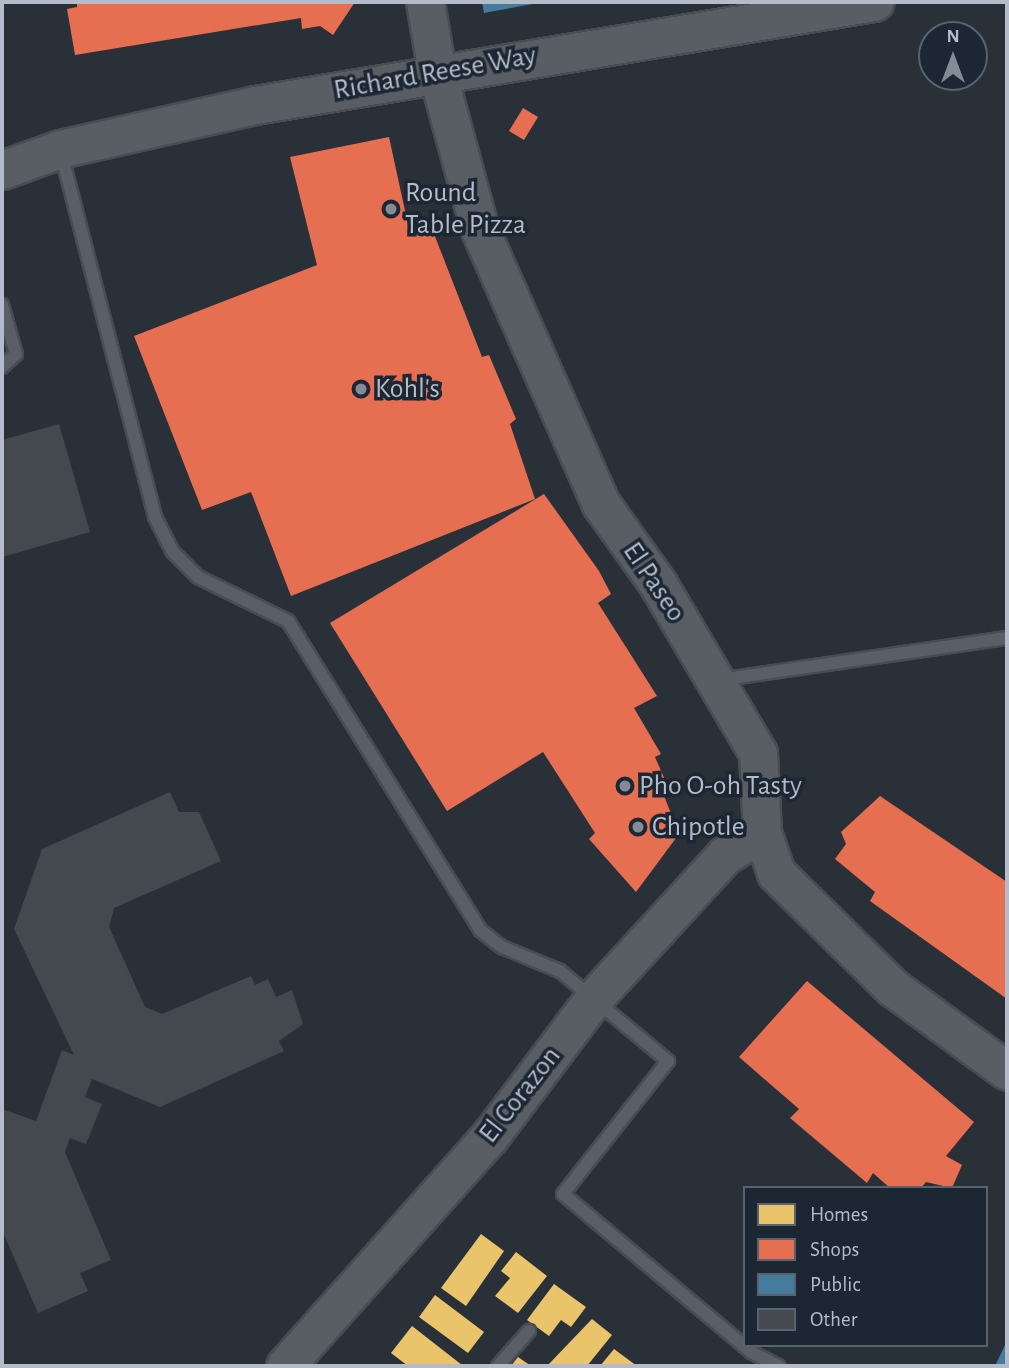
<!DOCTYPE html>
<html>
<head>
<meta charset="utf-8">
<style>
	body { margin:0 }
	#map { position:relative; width:1009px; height:1368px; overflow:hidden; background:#2a3038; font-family:"Alegreya Sans",sans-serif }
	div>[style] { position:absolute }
	.homes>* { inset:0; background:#e9c46a }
	.shops>* { inset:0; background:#e76f51 }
	.public>* { inset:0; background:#457b9d }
	.building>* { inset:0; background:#444950 }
	.roads { filter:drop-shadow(2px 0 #484c53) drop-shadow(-2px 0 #484c53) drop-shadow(0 2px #484c53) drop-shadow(0 -2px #484c53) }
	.lane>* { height:12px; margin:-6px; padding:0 6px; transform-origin:6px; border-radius:6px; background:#5a5e66 }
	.secondary>* { height:37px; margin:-18.5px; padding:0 18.5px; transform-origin:18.5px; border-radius:18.5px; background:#595d64 }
	.dots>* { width:19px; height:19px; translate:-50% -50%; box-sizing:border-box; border:4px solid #1d2633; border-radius:50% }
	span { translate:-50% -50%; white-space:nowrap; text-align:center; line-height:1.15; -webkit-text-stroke:7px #1d2633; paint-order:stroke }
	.street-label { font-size:28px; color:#b4bcc9 }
	.poi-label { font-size:28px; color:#b4bcc9 }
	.left { translate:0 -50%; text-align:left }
	.frame { position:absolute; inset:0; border:4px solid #b4bcc9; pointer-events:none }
	.legend { position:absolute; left:743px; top:1186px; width:245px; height:161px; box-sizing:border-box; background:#1d2633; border:2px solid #59626f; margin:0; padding:9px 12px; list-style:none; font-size:21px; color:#b4bcc9 }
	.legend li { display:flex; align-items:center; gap:14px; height:35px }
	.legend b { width:35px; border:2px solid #59626f }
	.north { position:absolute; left:918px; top:21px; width:70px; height:70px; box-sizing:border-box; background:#1d2633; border:2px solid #59626f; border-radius:50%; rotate:0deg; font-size:19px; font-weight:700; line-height:28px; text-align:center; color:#b4bcc9 }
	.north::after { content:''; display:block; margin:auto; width:24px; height:32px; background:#848b96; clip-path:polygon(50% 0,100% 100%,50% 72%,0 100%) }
</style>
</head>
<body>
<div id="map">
	<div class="homes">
		<i style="clip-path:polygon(481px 1234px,504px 1251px,466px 1306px,441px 1288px)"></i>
		<i style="clip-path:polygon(516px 1252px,547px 1276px,518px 1313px,495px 1296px,510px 1278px,501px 1271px)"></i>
		<i style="clip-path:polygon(554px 1284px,586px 1307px,571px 1327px,561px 1320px,549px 1336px,527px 1320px)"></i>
		<i style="clip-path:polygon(435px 1295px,484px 1332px,468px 1353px,419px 1317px)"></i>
		<i style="clip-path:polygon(592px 1319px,612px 1335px,587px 1366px,547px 1366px)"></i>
		<i style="clip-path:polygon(412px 1326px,462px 1365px,461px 1366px,408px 1366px,391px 1353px)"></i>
		<i style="clip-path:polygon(614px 1349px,637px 1366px,600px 1366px)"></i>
		<i style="clip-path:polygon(518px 1357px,531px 1366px,511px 1366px)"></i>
	</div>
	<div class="shops">
		<i style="clip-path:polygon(77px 2px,355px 2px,333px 35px,320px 26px,302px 29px,301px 18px,75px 55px,67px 9px,77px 7px)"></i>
		<i style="clip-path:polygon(523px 108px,538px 117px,524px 140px,509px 131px)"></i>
		<i style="clip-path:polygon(389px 137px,409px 229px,429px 221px,482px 357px,489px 355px,516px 419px,510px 424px,535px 499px,291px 596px,251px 492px,202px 510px,134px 336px,317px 265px,290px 157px)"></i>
		<i style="clip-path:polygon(544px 494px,599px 571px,611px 594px,598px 603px,657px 696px,634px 708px,661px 754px,655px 757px,665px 780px,659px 783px,679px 834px,636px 892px,589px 839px,595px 833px,543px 752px,447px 811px,330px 623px)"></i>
		<i style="clip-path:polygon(880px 796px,1007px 882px,1007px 999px,870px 901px,875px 892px,835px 859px,846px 844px,841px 832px)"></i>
		<i style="clip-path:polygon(807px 981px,974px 1122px,946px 1156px,962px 1165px,952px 1188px,926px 1182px,921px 1188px,890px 1188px,873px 1173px,867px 1183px,790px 1118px,799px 1109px,739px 1057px)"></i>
	</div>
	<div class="public">
		<i style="clip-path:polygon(482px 2px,538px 2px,538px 3px,484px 13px)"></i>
		<i style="clip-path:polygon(1007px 1341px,1007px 1366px,995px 1366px)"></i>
	</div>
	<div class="building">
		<i style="clip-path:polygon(59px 424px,90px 532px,2px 557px,2px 440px)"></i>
		<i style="clip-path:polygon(170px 792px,179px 812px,199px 812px,221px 861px,114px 908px,109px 927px,145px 1007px,162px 1014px,251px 976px,255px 985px,268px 979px,276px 997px,292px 990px,303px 1024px,279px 1041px,284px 1051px,160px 1107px,92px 1079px,85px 1097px,102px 1104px,86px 1144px,70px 1138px,65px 1152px,111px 1260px,80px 1273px,88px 1291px,38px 1313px,2px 1230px,2px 1109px,36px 1121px,62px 1050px,74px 1055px,14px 929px,42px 849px)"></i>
	</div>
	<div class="roads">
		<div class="lane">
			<i style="left:61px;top:153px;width:376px;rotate:75.5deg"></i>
			<i style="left:155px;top:517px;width:38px;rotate:63deg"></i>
			<i style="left:172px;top:551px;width:37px;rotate:45deg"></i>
			<i style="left:198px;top:577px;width:100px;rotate:26.1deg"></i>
			<i style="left:288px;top:621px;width:364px;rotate:58.1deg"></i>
			<i style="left:480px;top:930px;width:28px;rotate:38deg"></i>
			<i style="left:502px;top:947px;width:63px;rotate:22.5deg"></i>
			<i style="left:560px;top:971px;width:141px;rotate:39.8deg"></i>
			<i style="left:668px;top:1061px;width:169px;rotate:128.3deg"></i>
			<i style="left:563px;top:1194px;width:246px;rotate:40deg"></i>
			<i style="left:751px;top:1352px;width:31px;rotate:27deg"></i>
			<i style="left:2px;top:305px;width:51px;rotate:74.1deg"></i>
			<i style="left:16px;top:354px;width:19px;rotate:137deg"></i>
			<i style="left:718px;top:680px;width:292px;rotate:-8.3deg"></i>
			<i style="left:498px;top:1366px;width:47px;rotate:-48.5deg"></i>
		</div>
		<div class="secondary">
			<i style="left:425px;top:2px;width:71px;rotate:80.3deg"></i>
			<i style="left:437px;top:72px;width:164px;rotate:74.8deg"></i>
			<i style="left:480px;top:230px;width:300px;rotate:66.2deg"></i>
			<i style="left:601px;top:504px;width:98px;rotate:54.5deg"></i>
			<i style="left:658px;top:584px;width:196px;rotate:59.4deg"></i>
			<i style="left:758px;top:753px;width:79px;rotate:87.1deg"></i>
			<i style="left:762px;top:832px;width:43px;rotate:71.1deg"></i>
			<i style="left:776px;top:873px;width:163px;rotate:44.5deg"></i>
			<i style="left:892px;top:987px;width:142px;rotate:36.1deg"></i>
			<i style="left:2px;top:170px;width:62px;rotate:-19.9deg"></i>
			<i style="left:60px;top:149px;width:200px;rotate:-12.7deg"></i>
			<i style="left:255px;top:105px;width:628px;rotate:-9.45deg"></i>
			<i style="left:285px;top:1366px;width:308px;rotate:-48.3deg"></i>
			<i style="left:490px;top:1136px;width:173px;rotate:-53deg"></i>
			<i style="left:594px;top:998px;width:193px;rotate:-47.5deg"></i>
			<i style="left:724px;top:856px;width:45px;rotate:-32.3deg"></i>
		</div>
	</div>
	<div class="dots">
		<i style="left:391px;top:209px;background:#848b96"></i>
		<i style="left:361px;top:389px;background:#848b96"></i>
		<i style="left:625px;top:786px;background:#848b96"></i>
		<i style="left:638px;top:827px;background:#848b96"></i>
	</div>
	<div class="street-label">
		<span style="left:435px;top:73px;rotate:-10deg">Richard Reese Way</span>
		<span style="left:654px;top:582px;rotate:56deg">El Paseo</span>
		<span style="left:520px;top:1095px;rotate:-52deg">El Corazon</span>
	</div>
	<div class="poi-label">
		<span class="left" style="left:405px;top:209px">Round<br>Table Pizza</span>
		<span class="left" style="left:375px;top:389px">Kohl's</span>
		<span class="left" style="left:639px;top:786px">Pho O-oh Tasty</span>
		<span class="left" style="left:652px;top:827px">Chipotle</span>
	</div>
	<div class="frame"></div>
	<ul class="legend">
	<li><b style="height:19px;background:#e9c46a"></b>Homes</li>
	<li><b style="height:19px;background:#e76f51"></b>Shops</li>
	<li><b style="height:19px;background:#457b9d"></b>Public</li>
	<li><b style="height:19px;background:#444950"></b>Other</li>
	</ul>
	<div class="north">N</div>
</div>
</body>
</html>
